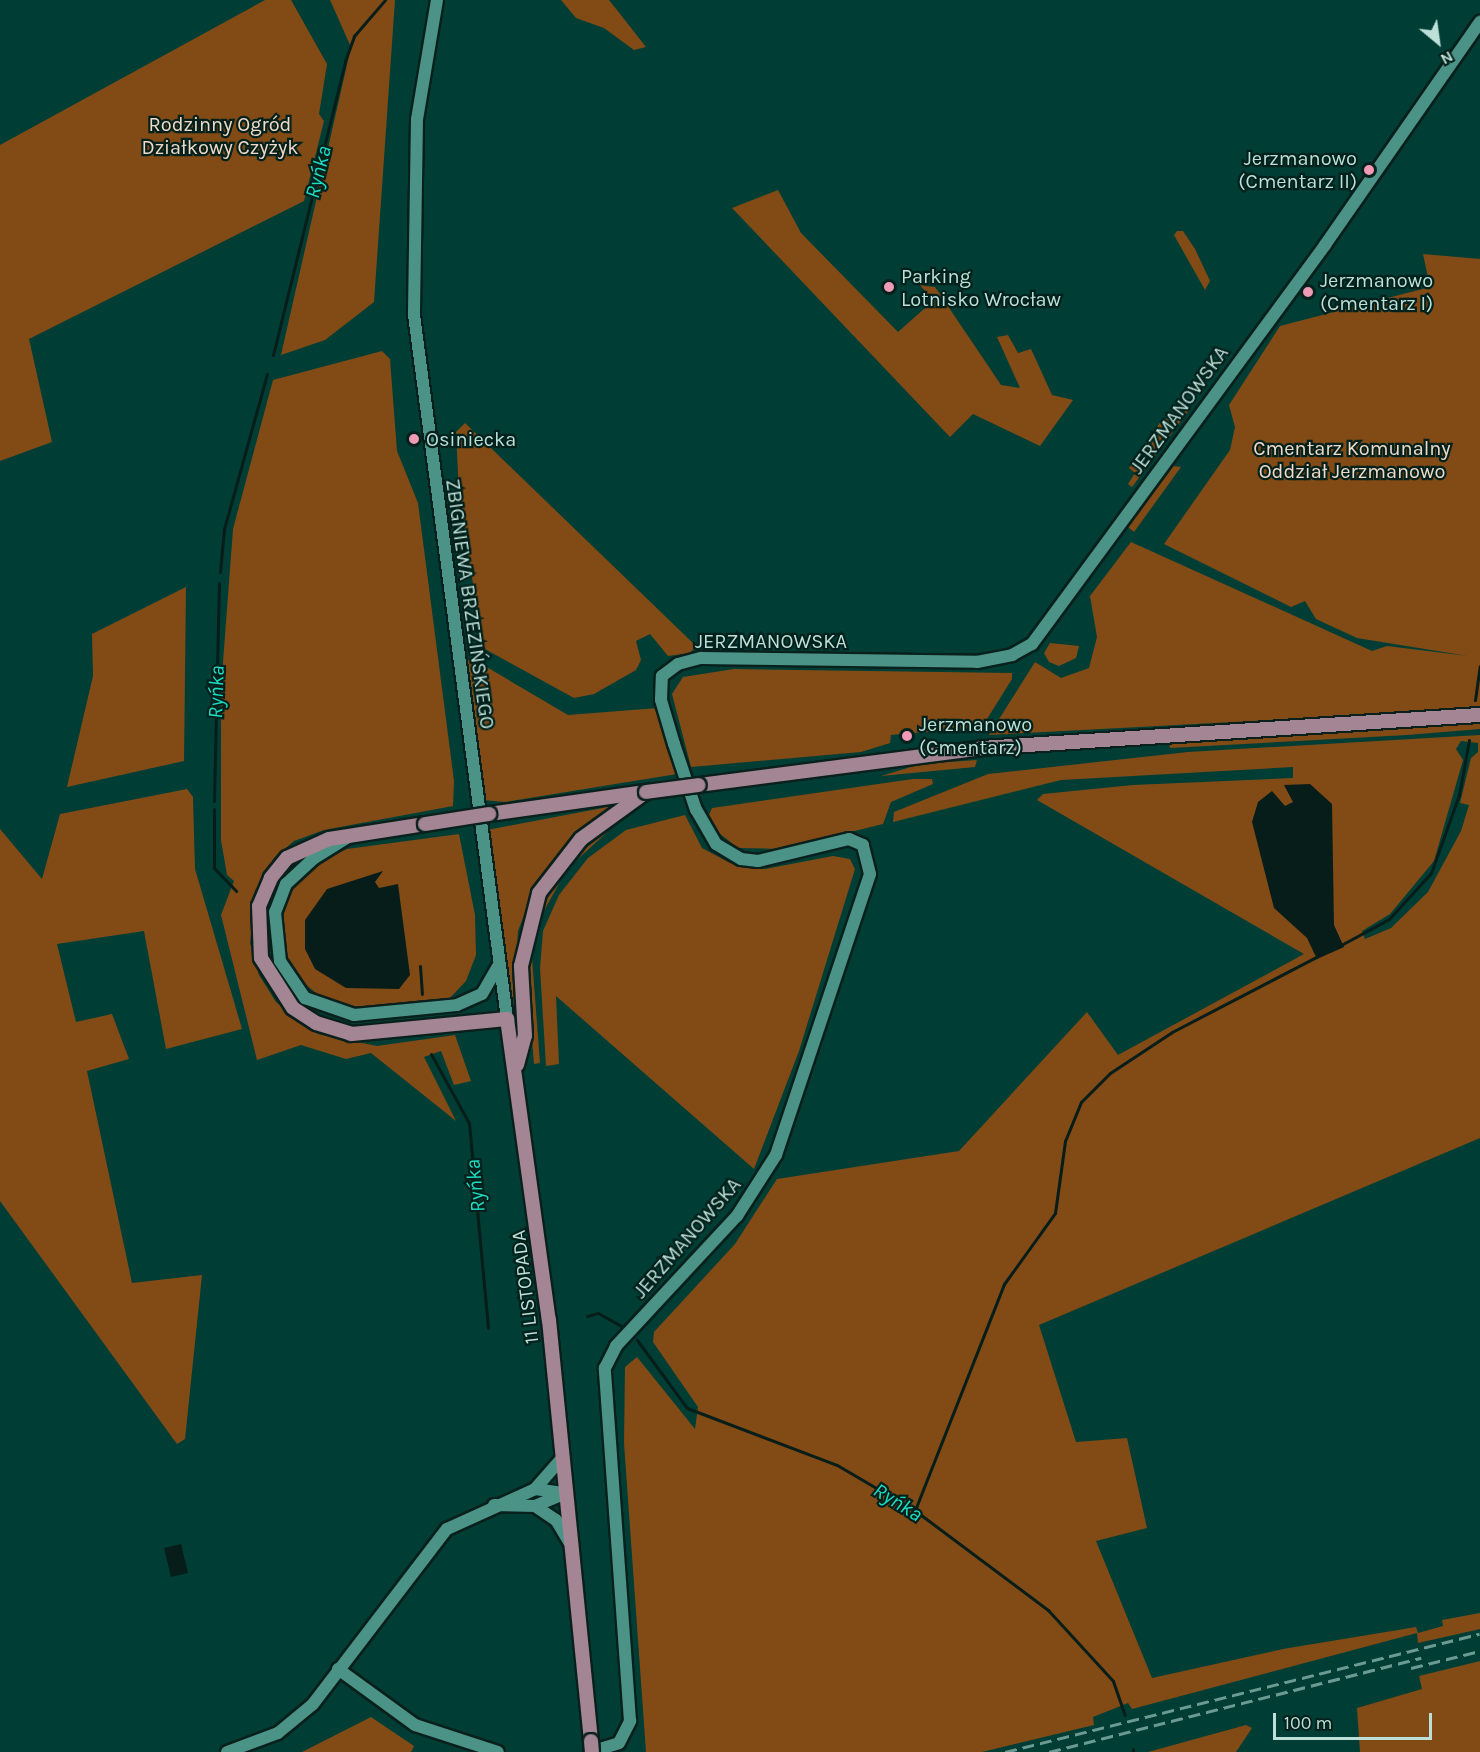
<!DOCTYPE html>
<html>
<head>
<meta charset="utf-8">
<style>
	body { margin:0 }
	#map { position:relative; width:1480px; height:1752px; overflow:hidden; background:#003e35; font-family:Karla,sans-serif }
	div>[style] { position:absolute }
	.green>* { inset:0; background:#824b15 }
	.water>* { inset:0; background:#071d19 }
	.stream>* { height:3px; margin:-1.5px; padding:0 1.5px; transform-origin:1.5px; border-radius:1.5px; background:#071d19 }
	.roads { filter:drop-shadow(2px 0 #09201c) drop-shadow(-2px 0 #09201c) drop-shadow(0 2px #09201c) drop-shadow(0 -2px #09201c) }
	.secondary>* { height:12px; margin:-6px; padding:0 6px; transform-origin:6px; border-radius:6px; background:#4b9386 }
	.primary>* { height:14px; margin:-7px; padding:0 7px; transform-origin:7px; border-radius:7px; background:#a38593 }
	.rail>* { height:3px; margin-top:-1.5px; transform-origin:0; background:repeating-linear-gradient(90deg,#6b9a91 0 12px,transparent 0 18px) }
	.bridges { filter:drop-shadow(2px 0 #09201c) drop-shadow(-2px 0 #09201c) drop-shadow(0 2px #09201c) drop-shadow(0 -2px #09201c) }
	.primary-bridge>* { height:14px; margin:-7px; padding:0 7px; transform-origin:7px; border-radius:7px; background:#a38593 }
	.dots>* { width:16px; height:16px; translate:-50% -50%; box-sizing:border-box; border:3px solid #03211c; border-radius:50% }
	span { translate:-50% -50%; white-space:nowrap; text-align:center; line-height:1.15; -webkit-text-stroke:4.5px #03211c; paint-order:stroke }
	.park-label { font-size:20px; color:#f1dac8 }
	.poi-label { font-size:20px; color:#bcdfd7 }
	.right { translate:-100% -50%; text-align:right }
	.left { translate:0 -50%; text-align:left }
	.street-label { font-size:20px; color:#bcdfd7 }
	.water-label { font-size:21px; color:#1ddcc2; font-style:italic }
	.north { position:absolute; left:1408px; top:12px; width:60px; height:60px; -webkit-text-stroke:4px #03211c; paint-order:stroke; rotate:151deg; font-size:16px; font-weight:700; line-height:24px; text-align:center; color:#bcdfd7 }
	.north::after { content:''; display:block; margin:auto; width:21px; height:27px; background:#bcdfd7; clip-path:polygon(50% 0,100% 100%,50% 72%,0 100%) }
	.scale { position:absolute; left:1273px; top:1713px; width:159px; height:27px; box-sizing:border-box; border:3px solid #bcdfd7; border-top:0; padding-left:8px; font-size:18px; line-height:21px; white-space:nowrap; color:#bcdfd7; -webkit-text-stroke:4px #03211c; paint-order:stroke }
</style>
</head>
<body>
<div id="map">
	<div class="green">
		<i style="clip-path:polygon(265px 0,291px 0,327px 64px,319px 114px,324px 121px,304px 201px,29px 339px,52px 442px,0 461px,0 145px)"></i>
		<i style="clip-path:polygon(330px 0,395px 0,374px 302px,325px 340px,281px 355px,351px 47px)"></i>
		<i style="clip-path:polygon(561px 0,609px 0,646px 47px,634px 50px,604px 28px,576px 18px)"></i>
		<i style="clip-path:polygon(778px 190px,801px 233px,898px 332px,933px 301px,907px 269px,925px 286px,935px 287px,1001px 385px,1020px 388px,997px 337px,1008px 335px,1018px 353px,1031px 349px,1052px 395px,1073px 400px,1040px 446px,973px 414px,950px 437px,732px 208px)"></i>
		<i style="clip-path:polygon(1177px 231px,1183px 231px,1195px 249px,1210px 281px,1205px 290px,1174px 235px)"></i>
		<i style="clip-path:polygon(1423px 254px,1480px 259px,1480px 709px,989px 735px,1035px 662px,1061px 678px,1089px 668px,1097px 637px,1090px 596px,1131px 542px,1372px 651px,1387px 646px,1468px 656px,1357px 638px,1316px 619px,1305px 601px,1291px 607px,1164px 544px,1230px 450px,1235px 427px,1229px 405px,1280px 326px,1430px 287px)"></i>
		<i style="clip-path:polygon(382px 351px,390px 359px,397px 451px,418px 503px,454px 781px,453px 806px,324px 830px,294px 841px,274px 858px,255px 891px,250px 943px,259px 975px,276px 1002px,318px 1034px,377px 1046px,455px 1035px,471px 1081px,454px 1085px,441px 1051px,424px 1057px,456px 1121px,371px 1053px,346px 1059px,301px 1045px,257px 1060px,221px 915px,234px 881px,227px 875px,221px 840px,221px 689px,233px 529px,273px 380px)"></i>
		<i style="clip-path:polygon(1190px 409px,1132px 487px,1128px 484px,1135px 473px,1129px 468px,1161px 421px)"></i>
		<i style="clip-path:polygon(465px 423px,696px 646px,690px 653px,668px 656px,650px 634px,636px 641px,641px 660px,636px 670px,594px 694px,574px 698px,483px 648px,459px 494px,456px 432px)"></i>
		<i style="clip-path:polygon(1173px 466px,1181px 467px,1134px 532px,1128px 527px,1130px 519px)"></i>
		<i style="clip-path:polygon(186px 587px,184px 761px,67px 787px,93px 676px,92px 634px)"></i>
		<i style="clip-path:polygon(1050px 643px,1079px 646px,1076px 658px,1059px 666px,1049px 662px,1044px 653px)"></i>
		<i style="clip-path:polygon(473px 659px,568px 715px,658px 708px,677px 774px,505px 802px,483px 800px,467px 660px)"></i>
		<i style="clip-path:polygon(734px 669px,1012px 673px,1012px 679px,982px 727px,891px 735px,890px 743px,861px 752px,691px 767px,672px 694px,683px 677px)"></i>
		<i style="clip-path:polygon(1480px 722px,1480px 729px,1407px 735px,1170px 748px,1169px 741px)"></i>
		<i style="clip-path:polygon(evenodd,1480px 735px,1480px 1138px,1039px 1325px,1076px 1442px,1127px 1438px,1147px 1528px,1096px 1541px,1152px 1678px,1283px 1649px,1416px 1627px,1418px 1633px,1443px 1626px,1442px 1620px,1480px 1613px,1480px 1629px,1418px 1643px,1417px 1633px,1132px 1709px,1128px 1703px,1093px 1717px,1094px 1725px,982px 1752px,646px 1752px,624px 1443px,625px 1367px,637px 1357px,695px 1429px,698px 1407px,653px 1342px,654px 1332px,735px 1244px,777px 1179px,959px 1151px,1087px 1012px,1118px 1055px,1304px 954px,1037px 800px,1043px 794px,1133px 785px,1293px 778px,1293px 767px,1061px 780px,893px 822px,894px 812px,988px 774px,1188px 752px,1480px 735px,1461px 741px,1478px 743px,1478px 752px,1471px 758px,1460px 803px,1469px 805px,1461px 831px,1428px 892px,1391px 928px,1365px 939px,1362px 931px,1390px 914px,1434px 861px,1463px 760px,1456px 749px,1461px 741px)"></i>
		<i style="clip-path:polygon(977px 760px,975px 767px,881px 776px,921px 764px)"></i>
		<i style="clip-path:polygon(913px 779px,932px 779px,933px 784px,891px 802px,883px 824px,781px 849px,738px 848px,719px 833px,709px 815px,712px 808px)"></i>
		<i style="clip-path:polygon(187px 789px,193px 797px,195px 869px,242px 1029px,166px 1049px,144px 931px,57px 944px,76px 1022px,112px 1014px,129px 1059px,87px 1071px,132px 1283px,202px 1275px,185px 1439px,177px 1444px,0 1201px,0 829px,42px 879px,60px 814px)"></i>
		<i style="clip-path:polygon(613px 806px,563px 847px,535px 886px,518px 931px,513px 1007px,487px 830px)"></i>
		<i style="clip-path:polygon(685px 815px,702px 848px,730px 863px,765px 869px,833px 856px,850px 859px,855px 869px,799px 1051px,754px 1169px,556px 996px,559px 1064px,546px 1066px,540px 968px,543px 931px,559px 895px,588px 858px,626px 830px)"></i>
		<i style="clip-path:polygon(616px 824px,567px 869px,539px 920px,532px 958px,540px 1063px,534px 1064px,528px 989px,529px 958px,538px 918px,554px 884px,577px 855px)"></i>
		<i style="clip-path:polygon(459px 834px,475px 915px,476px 955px,466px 981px,449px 999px,358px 1009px,326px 1001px,300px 980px,286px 960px,280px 931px,287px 899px,299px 880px,319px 862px,347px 849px)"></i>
		<i style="clip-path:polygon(1480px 1661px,1480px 1752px,1360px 1752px,1357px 1708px,1422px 1689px,1419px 1676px)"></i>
		<i style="clip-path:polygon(371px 1717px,414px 1746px,411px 1752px,302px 1752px)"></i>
		<i style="clip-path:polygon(1246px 1725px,1252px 1728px,1236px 1752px,1148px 1752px)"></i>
	</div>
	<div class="water">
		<i style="clip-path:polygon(1310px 784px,1332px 804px,1334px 925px,1344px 947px,1317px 959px,1307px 938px,1274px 908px,1252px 822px,1258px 802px,1272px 791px,1285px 806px,1293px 802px,1284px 785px)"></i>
		<i style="clip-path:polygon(383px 871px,375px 882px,379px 888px,398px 884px,410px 975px,399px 989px,346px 988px,315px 969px,305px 949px,305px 920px,327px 889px)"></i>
		<i style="clip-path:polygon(181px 1544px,188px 1573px,171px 1577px,164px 1548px)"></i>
	</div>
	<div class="stream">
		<i style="left:273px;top:355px;width:303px;rotate:-76.2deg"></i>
		<i style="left:345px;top:61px;width:27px;rotate:-70deg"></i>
		<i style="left:354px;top:36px;width:48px;rotate:-49.3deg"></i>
		<i style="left:220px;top:572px;width:43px;rotate:-84.7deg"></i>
		<i style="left:224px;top:529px;width:161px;rotate:-74.5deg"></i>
		<i style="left:1475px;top:700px;width:34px;rotate:-82deg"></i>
		<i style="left:214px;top:801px;width:218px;rotate:-88.7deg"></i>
		<i style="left:214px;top:809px;width:59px;rotate:90deg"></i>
		<i style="left:214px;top:868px;width:32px;rotate:46deg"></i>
		<i style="left:1341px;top:945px;width:55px;rotate:-28.4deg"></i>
		<i style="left:1389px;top:919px;width:62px;rotate:-47.6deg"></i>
		<i style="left:1431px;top:873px;width:83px;rotate:-70.3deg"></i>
		<i style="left:1459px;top:795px;width:56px;rotate:-79.7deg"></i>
		<i style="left:420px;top:966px;width:28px;rotate:86deg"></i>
		<i style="left:431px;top:1054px;width:79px;rotate:61.2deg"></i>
		<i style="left:469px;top:1123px;width:206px;rotate:84.7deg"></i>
		<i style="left:587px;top:1316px;width:11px;rotate:-15deg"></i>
		<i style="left:598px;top:1313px;width:26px;rotate:29deg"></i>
		<i style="left:637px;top:1340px;width:84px;rotate:53.7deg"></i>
		<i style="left:687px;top:1408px;width:160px;rotate:20.8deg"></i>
		<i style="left:837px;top:1465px;width:93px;rotate:30.4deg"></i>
		<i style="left:917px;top:1512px;width:164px;rotate:36.8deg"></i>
		<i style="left:1048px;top:1610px;width:96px;rotate:47.5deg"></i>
		<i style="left:1113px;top:1681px;width:36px;rotate:71deg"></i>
		<i style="left:915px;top:1510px;width:243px;rotate:-68.5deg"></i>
		<i style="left:1004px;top:1284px;width:87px;rotate:-54.3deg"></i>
		<i style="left:1055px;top:1213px;width:73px;rotate:-82.1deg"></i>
		<i style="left:1065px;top:1141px;width:42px;rotate:-67.7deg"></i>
		<i style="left:1081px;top:1102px;width:41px;rotate:-45deg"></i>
		<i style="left:1110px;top:1073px;width:74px;rotate:-33.5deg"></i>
		<i style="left:1172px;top:1032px;width:165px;rotate:-27.5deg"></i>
		<i style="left:1133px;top:1749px;width:3px;rotate:90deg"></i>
	</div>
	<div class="roads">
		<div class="secondary">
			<i style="left:437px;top:0;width:121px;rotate:99.5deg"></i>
			<i style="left:417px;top:119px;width:196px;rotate:90.9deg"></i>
			<i style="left:414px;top:315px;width:710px;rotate:82.47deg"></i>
			<i style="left:350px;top:836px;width:44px;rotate:148.1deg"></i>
			<i style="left:313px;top:859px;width:37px;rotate:137deg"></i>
			<i style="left:286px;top:884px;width:30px;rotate:111deg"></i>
			<i style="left:275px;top:912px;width:49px;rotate:84.2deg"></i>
			<i style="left:280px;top:961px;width:45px;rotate:56deg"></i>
			<i style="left:305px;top:998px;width:52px;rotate:19.1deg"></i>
			<i style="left:354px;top:1015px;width:103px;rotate:-5.5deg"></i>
			<i style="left:457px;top:1005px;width:27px;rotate:-24deg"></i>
			<i style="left:482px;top:994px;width:32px;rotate:-60deg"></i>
			<i style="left:535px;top:1489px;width:43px;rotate:-48.8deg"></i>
			<i style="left:494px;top:1505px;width:41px;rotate:1.4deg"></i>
			<i style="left:535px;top:1506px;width:33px;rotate:-23deg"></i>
			<i style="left:535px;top:1506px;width:25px;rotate:34deg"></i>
			<i style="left:556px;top:1520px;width:26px;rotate:59deg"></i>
			<i style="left:338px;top:1669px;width:95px;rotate:36deg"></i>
			<i style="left:415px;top:1725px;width:87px;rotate:18deg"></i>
			<i style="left:227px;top:1752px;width:54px;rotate:-20.4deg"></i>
			<i style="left:278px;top:1733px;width:45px;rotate:-39.6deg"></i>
			<i style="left:313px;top:1704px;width:220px;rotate:-52.6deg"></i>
			<i style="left:447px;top:1529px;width:97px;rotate:-24.4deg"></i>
			<i style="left:535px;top:1489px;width:30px;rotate:8deg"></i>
			<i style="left:590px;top:1752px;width:30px;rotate:-17deg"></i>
			<i style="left:619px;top:1743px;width:25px;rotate:-63deg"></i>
			<i style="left:630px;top:1721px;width:354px;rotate:-94.1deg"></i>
			<i style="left:605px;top:1368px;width:25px;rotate:-63deg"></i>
			<i style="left:616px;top:1346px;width:178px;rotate:-47.1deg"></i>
			<i style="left:737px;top:1216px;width:72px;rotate:-57.4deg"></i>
			<i style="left:776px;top:1155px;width:296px;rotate:-71.5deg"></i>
			<i style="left:870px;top:874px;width:30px;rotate:-104deg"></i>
			<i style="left:863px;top:845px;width:15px;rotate:-157deg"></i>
			<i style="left:849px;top:839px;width:94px;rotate:166.4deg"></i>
			<i style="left:758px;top:861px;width:17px;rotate:-173deg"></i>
			<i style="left:741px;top:859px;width:29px;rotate:-149deg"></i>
			<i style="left:716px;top:844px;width:39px;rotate:-120deg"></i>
			<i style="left:696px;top:810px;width:70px;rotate:-108.4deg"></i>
			<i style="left:674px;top:744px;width:46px;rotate:-106.5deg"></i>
			<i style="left:661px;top:700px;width:24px;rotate:-88deg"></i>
			<i style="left:662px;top:676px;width:20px;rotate:-37deg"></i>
			<i style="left:678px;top:664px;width:24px;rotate:-15deg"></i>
			<i style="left:701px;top:658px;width:276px;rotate:0.8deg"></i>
			<i style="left:977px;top:662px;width:36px;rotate:-11deg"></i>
			<i style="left:1012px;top:655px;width:23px;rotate:-29deg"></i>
			<i style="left:1032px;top:644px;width:495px;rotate:-53.7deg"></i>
			<i style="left:1325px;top:245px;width:272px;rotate:-55.2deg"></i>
		</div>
		<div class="primary">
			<i style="left:699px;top:785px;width:285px;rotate:-7.4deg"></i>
			<i style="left:982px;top:748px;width:499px;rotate:-3.8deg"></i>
			<i style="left:489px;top:814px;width:158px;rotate:-8deg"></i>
			<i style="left:425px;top:824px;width:97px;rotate:171.1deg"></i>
			<i style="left:329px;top:839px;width:46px;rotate:155.7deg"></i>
			<i style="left:287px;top:858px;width:26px;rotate:129deg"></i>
			<i style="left:271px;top:878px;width:30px;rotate:113deg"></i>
			<i style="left:259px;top:906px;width:52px;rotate:87.8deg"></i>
			<i style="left:261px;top:958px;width:59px;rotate:57.4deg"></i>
			<i style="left:293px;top:1008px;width:27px;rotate:33deg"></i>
			<i style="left:316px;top:1023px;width:37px;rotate:17deg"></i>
			<i style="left:351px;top:1034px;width:157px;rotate:-5.5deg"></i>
			<i style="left:507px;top:1019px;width:304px;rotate:82.1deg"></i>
			<i style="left:549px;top:1320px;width:423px;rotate:84.3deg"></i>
			<i style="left:517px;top:1065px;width:30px;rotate:-75deg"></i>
			<i style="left:525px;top:1036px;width:70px;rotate:-93.3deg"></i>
			<i style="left:521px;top:966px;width:75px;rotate:-76.1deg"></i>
			<i style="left:539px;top:893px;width:68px;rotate:-52.1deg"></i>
			<i style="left:581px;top:839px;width:80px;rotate:-35.9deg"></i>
		</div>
	</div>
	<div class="rail">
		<i style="left:1411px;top:1668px;width:71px;rotate:-13.8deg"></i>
		<i style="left:1005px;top:1752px;width:489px;rotate:-14deg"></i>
		<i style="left:1049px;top:1752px;width:384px;rotate:-14.2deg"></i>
	</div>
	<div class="bridges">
		<div class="primary-bridge">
			<i style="left:646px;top:792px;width:53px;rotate:-7.5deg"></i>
			<i style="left:425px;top:824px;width:65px;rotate:-8.9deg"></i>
			<i style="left:591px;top:1741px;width:11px;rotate:85deg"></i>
		</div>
	</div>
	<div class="dots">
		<i style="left:1369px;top:170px;background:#f09ab5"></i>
		<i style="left:889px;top:287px;background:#f09ab5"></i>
		<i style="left:1308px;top:292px;background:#f09ab5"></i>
		<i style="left:414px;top:439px;background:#f09ab5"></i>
		<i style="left:907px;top:736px;background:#f09ab5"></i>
	</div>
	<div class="park-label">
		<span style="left:220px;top:136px">Rodzinny Ogród<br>Działkowy Czyżyk</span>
		<span style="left:1352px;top:460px">Cmentarz Komunalny<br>Oddział Jerzmanowo</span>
	</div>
	<div class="poi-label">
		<span class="right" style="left:1357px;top:170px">Jerzmanowo<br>(Cmentarz II)</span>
		<span class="left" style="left:901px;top:288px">Parking<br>Lotnisko Wrocław</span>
		<span class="left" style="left:1320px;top:292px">Jerzmanowo<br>(Cmentarz I)</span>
		<span class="left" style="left:426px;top:439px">Osiniecka</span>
		<span class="left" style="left:919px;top:736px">Jerzmanowo<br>(Cmentarz)</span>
	</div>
	<div class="street-label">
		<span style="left:1179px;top:410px;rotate:-54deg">JERZMANOWSKA</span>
		<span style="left:470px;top:604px;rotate:82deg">ZBIGNIEWA BRZEZIŃSKIEGO</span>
		<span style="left:771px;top:641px">JERZMANOWSKA</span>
		<span style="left:687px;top:1238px;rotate:-49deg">JERZMANOWSKA</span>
		<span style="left:525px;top:1287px;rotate:-97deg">11 LISTOPADA</span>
	</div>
	<div class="water-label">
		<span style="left:318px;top:172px;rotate:-76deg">Ryńka</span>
		<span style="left:216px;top:692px;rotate:-88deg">Ryńka</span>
		<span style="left:475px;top:1186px;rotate:-96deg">Ryńka</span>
		<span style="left:898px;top:1502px;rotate:32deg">Ryńka</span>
	</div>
	<div class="north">N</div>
	<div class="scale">100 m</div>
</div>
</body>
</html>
